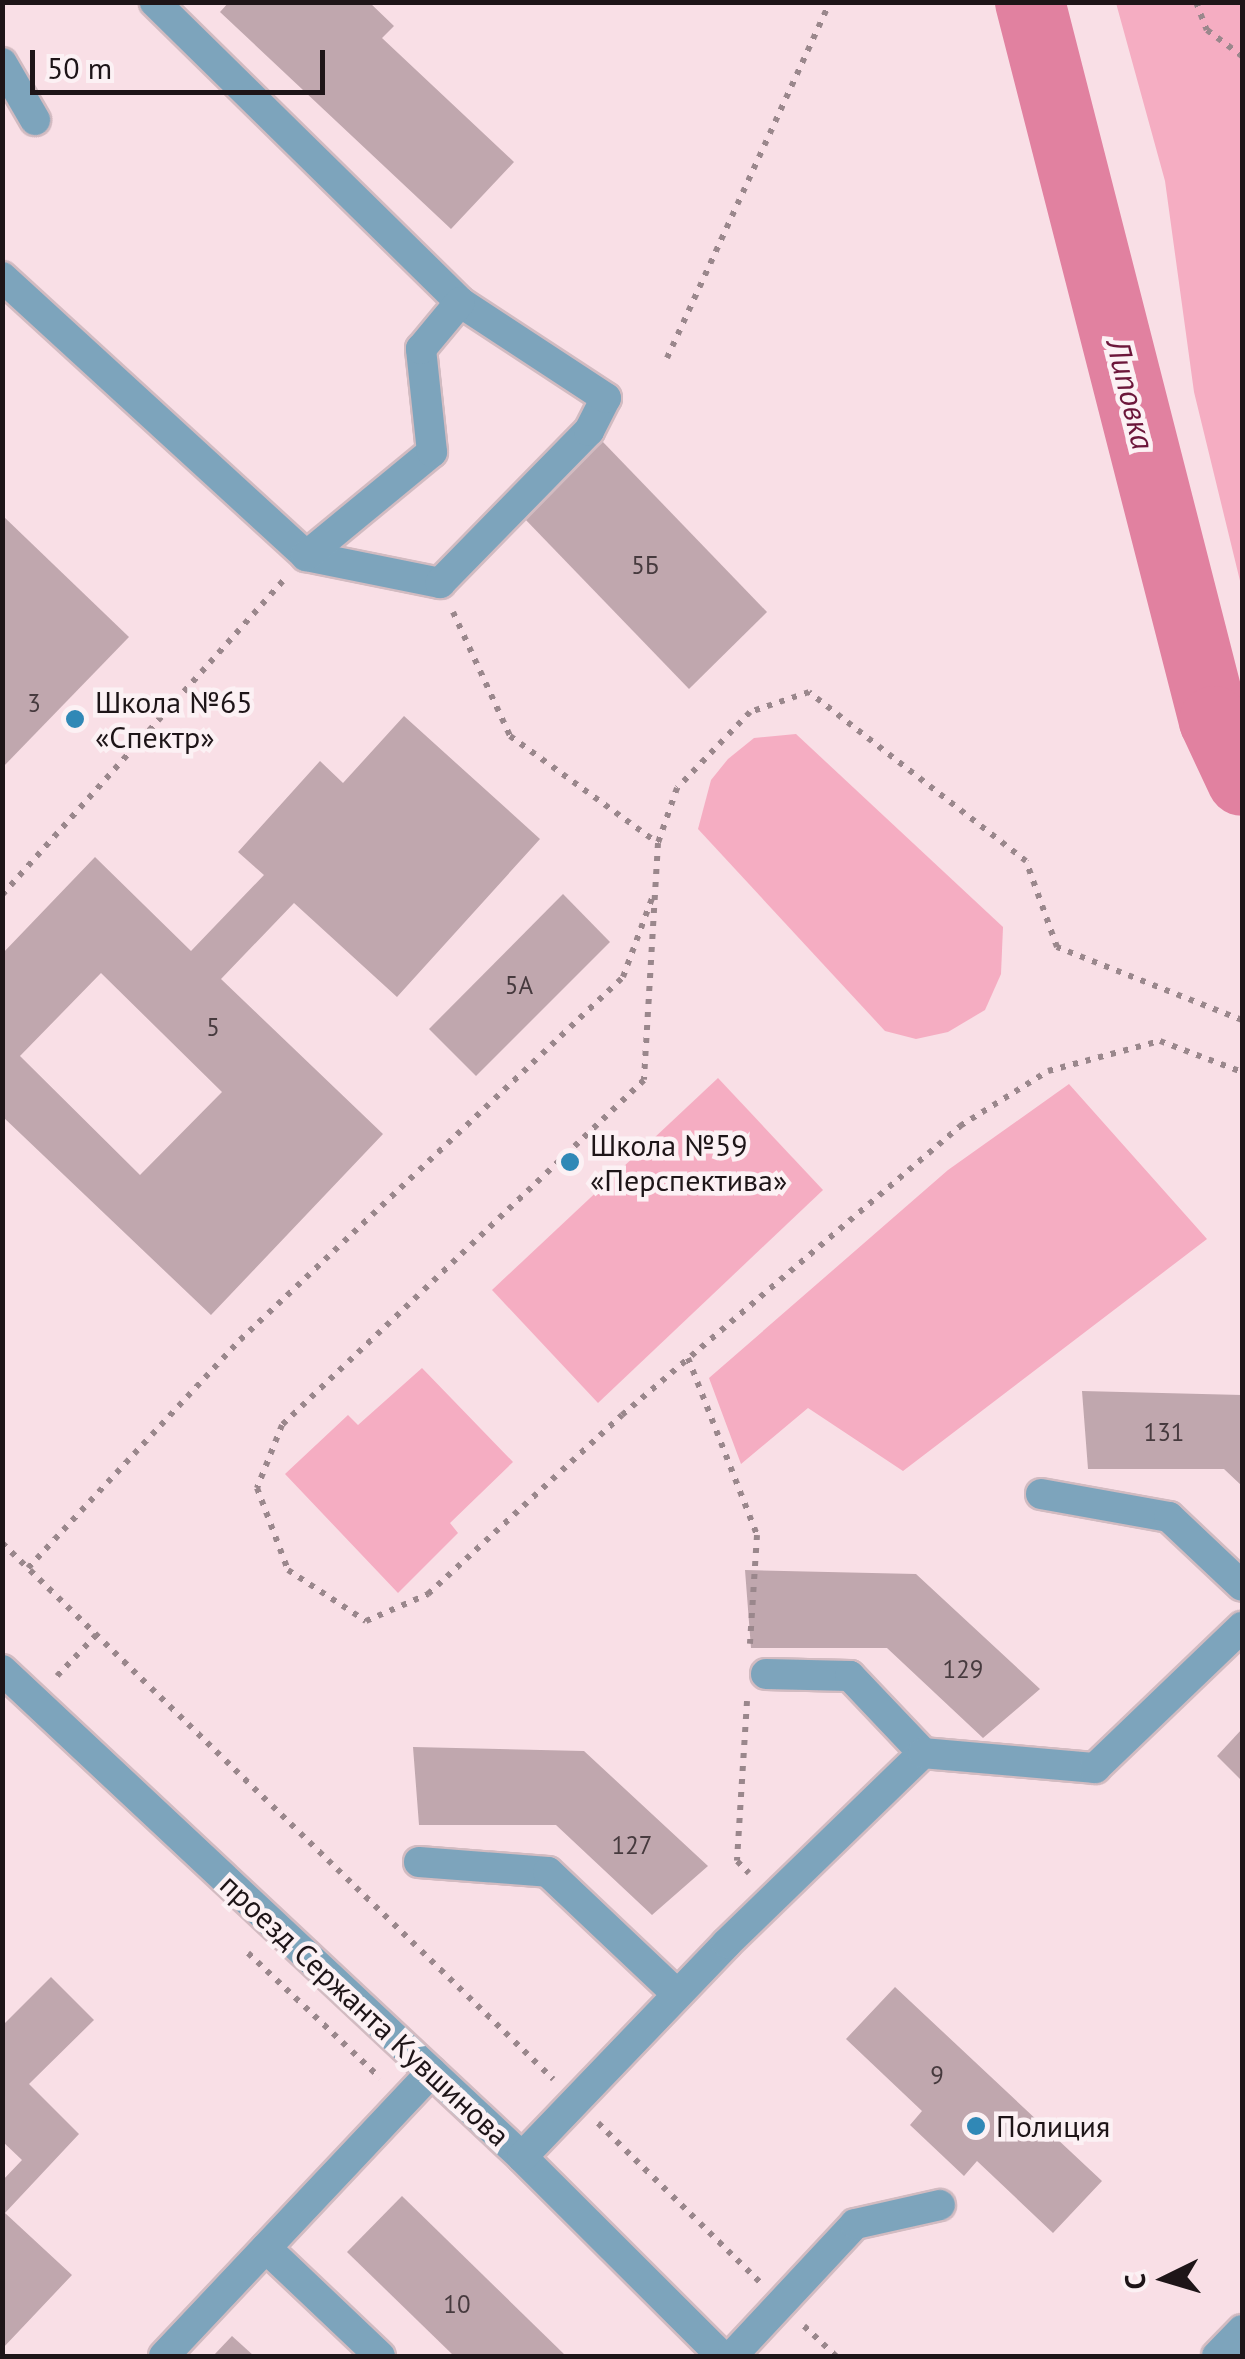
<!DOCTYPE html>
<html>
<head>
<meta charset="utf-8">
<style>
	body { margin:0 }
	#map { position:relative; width:1245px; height:2359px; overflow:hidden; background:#f9dfe6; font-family:"PT Sans",sans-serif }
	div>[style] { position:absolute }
	.green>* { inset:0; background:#f5adc2 }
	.river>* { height:70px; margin:-35px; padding:0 35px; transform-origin:35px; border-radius:35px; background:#e181a0 }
	.building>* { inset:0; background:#c0a7ae }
	.path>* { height:6px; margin-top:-3px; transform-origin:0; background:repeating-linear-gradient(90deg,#9a878c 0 5px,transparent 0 13px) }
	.roads { filter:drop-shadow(2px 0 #d2bbc1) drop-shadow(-2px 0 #d2bbc1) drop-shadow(0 2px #d2bbc1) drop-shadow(0 -2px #d2bbc1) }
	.minor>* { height:30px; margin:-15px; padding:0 15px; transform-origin:15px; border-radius:15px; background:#7da4bc }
	.dots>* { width:28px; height:28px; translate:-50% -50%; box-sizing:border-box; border:5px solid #fcf1f4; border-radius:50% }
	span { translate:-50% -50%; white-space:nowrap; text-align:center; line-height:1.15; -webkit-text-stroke:9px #fcf1f4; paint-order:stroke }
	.number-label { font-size:25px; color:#463a3e }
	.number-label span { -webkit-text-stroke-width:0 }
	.poi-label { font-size:30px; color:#1e1518 }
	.left { translate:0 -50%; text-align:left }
	.street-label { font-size:30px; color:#1e1518 }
	.water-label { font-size:32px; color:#6c163a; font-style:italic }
	.frame { position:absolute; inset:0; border:5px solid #1e1518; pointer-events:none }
	.north { position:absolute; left:1115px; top:2229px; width:100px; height:100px; -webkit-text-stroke:8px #fcf1f4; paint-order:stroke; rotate:265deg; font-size:28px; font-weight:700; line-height:40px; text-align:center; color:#1e1518 }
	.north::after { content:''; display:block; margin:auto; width:35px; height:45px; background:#1e1518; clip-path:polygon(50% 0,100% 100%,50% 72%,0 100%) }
	.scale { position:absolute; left:30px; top:50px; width:295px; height:45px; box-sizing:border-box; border:5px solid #1e1518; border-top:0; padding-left:12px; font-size:30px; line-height:35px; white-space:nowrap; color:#1e1518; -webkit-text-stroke:8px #fcf1f4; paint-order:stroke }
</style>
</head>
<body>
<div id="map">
	<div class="green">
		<i style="clip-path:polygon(1116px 3px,1242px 3px,1242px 589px,1194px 392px,1165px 181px)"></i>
		<i style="clip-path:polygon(796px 734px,1003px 927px,1001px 974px,985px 1010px,948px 1032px,916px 1039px,885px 1031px,698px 829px,711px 780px,728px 759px,754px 738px)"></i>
		<i style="clip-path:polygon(718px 1078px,823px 1190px,598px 1403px,492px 1290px)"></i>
		<i style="clip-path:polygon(1069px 1084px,1207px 1239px,903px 1471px,808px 1408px,741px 1464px,709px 1378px,948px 1170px)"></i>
		<i style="clip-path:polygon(422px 1368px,513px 1462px,450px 1523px,458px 1533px,398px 1593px,285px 1474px,348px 1415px,358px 1425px)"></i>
	</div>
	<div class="river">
		<i style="left:1030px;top:2px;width:742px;rotate:75.65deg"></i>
		<i style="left:1214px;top:721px;width:66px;rotate:65deg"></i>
	</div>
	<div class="building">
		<i style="clip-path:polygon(229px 2px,369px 2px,394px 26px,382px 38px,514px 162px,451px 229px,220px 12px)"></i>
		<i style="clip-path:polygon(602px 441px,767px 612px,689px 689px,523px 517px)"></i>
		<i style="clip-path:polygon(2px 515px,129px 637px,2px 768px)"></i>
		<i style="clip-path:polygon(evenodd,404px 716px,540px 839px,397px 997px,294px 903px,221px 979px,383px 1134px,211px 1315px,2px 1116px,2px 954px,95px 857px,191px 951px,264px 875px,238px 852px,320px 761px,343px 783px,404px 716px,101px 973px,222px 1092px,140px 1175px,20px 1056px,101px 973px)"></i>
		<i style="clip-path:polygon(563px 894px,610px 942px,476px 1076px,429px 1029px)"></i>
		<i style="clip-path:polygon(1082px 1391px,1242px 1395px,1242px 1486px,1224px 1469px,1088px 1469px)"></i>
		<i style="clip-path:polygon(745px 1570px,916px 1574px,1040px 1689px,983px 1738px,887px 1648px,751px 1648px)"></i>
		<i style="clip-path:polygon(1242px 1729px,1242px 1781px,1217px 1756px)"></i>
		<i style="clip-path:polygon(413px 1747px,584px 1751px,708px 1866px,652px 1915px,556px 1825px,419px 1825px)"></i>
		<i style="clip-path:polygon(51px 1977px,94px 2020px,29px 2084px,79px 2134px,5px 2213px,72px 2275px,2px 2349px,2px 2181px,22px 2160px,2px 2141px,2px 2026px)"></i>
		<i style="clip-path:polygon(895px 1987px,1102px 2181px,1053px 2233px,977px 2161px,964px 2176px,910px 2125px,922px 2111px,846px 2039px)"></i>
		<i style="clip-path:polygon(402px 2196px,566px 2356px,454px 2356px,347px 2252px)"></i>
		<i style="clip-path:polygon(232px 2336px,254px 2356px,213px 2356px)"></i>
	</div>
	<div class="path">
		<i style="left:1196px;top:2px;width:30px;rotate:69deg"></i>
		<i style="left:1207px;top:30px;width:44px;rotate:36.6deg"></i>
		<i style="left:667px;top:358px;width:392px;rotate:-65.4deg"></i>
		<i style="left:453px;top:612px;width:136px;rotate:65.3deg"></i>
		<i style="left:510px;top:736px;width:183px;rotate:35.9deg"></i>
		<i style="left:2px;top:895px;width:424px;rotate:-48.2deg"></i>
		<i style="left:1242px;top:1020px;width:199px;rotate:-158.5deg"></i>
		<i style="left:1057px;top:947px;width:91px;rotate:-109.8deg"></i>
		<i style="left:1026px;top:861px;width:275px;rotate:-142.1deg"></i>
		<i style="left:809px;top:692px;width:62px;rotate:161.3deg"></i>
		<i style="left:750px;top:712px;width:105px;rotate:133.8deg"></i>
		<i style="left:677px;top:788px;width:58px;rotate:109.1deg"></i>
		<i style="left:658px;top:843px;width:237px;rotate:93.4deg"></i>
		<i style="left:644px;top:1080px;width:500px;rotate:136.38deg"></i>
		<i style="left:282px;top:1425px;width:68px;rotate:111.6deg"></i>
		<i style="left:257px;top:1488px;width:88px;rotate:69.3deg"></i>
		<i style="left:288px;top:1570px;width:93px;rotate:33.2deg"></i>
		<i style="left:366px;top:1621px;width:68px;rotate:-23.5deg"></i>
		<i style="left:428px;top:1594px;width:264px;rotate:-42.7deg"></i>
		<i style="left:622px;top:1415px;width:445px;rotate:-40.5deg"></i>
		<i style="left:960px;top:1126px;width:104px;rotate:-32deg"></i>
		<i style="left:1048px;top:1071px;width:116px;rotate:-15deg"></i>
		<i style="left:1160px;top:1041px;width:88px;rotate:20.7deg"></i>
		<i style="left:688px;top:1358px;width:190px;rotate:68.7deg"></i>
		<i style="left:757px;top:1535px;width:109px;rotate:93.7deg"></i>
		<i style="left:2px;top:1543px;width:769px;rotate:44.21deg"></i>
		<i style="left:28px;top:1568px;width:311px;rotate:-47.1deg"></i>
		<i style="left:240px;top:1340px;width:528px;rotate:-43.46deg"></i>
		<i style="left:623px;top:977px;width:84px;rotate:-69.8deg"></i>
		<i style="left:57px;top:1676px;width:57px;rotate:-46.4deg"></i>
		<i style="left:747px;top:1701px;width:160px;rotate:93.6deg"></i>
		<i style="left:737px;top:1861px;width:17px;rotate:45deg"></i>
		<i style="left:248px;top:1953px;width:182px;rotate:43.4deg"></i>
		<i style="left:598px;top:2123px;width:227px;rotate:44.5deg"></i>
		<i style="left:804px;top:2326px;width:44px;rotate:43.2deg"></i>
	</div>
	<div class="roads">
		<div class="minor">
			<i style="left:2px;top:63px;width:66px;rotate:59.9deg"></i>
			<i style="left:2px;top:277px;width:413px;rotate:42.5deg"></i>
			<i style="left:306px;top:556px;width:137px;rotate:11.4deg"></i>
			<i style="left:440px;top:583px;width:213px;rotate:-45.6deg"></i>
			<i style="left:589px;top:431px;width:37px;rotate:-63deg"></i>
			<i style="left:606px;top:398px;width:175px;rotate:-146.7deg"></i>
			<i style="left:460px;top:302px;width:428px;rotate:-135.5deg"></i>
			<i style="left:306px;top:556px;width:163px;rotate:-39.5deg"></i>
			<i style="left:432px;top:452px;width:104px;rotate:-96.1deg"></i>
			<i style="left:421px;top:349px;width:61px;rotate:-50.3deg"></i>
			<i style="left:1041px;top:1494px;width:130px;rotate:10.2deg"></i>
			<i style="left:1169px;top:1517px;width:100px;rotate:43.4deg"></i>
			<i style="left:2px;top:1670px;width:712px;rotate:43.12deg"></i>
			<i style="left:522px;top:2157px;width:282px;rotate:44.9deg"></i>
			<i style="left:766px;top:1674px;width:84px;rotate:1.4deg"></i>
			<i style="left:850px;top:1676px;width:106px;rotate:46.5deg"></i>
			<i style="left:419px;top:1862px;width:129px;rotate:4.4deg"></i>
			<i style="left:548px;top:1872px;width:178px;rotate:43.4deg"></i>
			<i style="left:522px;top:2157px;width:296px;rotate:-46.2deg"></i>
			<i style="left:727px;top:1943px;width:273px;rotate:-44.1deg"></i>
			<i style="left:923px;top:1753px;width:173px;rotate:5deg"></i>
			<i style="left:1095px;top:1768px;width:204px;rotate:-43.8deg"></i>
			<i style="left:266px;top:2248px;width:157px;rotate:43.5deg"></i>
			<i style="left:164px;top:2356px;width:390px;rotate:-46.7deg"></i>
			<i style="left:732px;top:2356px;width:180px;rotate:-47deg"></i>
			<i style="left:855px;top:2224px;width:87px;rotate:-12.6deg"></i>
			<i style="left:1217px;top:2356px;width:36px;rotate:-46deg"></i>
		</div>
	</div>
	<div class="dots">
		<i style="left:75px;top:719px;background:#3088b6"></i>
		<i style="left:570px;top:1162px;background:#3088b6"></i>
		<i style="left:976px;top:2126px;background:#3088b6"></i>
	</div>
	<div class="number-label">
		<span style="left:645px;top:565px">5Б</span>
		<span style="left:34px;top:703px">3</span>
		<span style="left:519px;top:985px">5А</span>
		<span style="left:213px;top:1027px">5</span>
		<span style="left:1164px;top:1432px">131</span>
		<span style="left:963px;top:1669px">129</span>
		<span style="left:632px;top:1845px">127</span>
		<span style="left:937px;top:2075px">9</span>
		<span style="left:457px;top:2304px">10</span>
	</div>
	<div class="poi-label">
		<span class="left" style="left:95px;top:719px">Школа №65<br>«Спектр»</span>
		<span class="left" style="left:590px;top:1162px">Школа №59<br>«Перспектива»</span>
		<span class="left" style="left:996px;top:2126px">Полиция</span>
	</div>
	<div class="street-label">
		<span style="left:365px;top:2010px;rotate:43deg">проезд Сержанта Кувшинова</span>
	</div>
	<div class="water-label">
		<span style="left:1131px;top:394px;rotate:76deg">Липовка</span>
	</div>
	<div class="frame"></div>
	<div class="north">С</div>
	<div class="scale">50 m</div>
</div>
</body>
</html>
